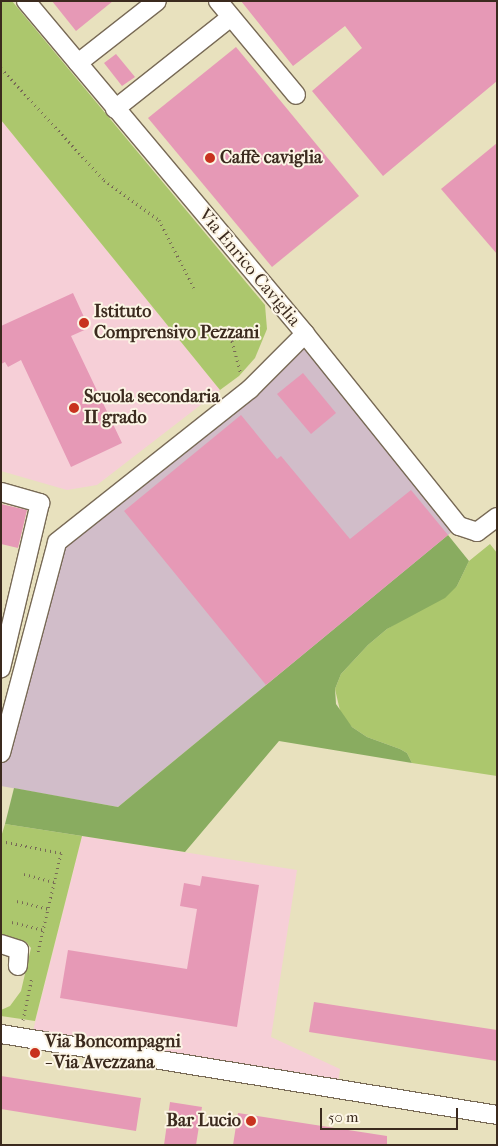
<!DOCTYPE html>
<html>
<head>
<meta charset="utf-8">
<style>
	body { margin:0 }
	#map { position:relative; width:498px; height:1146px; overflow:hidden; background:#e8e1be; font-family:"IM FELL French Canon",serif }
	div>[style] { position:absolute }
	.built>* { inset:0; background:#f6cfd7 }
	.industrial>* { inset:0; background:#d1bdc9 }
	.green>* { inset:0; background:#acc76d }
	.forest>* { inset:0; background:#89ac60 }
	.building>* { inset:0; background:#e699b6 }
	.path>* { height:3px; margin-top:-1.5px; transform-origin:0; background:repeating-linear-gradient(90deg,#786a56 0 1px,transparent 0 5px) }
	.roads { filter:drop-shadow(1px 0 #786a56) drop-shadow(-1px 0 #786a56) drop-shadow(0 1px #786a56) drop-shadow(0 -1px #786a56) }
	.minor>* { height:18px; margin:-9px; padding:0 9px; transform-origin:9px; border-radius:9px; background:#fff }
	.dots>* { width:14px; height:14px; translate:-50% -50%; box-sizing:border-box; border:2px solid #fcf5e5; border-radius:50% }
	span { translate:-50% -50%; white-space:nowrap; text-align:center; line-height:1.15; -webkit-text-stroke:4px #fcf5e5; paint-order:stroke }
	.poi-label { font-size:18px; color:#3b2a1e; font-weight:700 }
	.left { translate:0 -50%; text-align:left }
	.right { translate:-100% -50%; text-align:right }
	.street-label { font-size:18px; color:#3b2a1e }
	.frame { position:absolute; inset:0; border:2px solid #3b2a1e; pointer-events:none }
	.scale { position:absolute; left:320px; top:1108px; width:138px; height:22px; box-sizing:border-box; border:2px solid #3b2a1e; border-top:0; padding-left:6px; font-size:15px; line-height:18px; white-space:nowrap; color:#3b2a1e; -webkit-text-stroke:4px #fcf5e5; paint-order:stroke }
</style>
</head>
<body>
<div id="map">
	<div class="built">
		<i style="clip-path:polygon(1px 120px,220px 390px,97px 485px,67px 490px,1px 471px)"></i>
		<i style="clip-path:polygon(82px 836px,297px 870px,271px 1037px,340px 1069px,337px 1089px,31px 1039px)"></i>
	</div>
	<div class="industrial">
		<i style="clip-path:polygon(305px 334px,459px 526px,118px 807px,1px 786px,1px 753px,54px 549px)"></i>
	</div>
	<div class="green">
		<i style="clip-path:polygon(1px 1px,12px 1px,265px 305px,267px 329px,255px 358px,239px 376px,220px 390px,1px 120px)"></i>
		<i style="clip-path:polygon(490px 544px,497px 553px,497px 776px,412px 763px,407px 753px,400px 749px,367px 737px,352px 727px,341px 715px,335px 689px,341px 674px,368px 645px,387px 629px,457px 586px,469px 561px)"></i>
		<i style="clip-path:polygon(5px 824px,82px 836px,35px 1021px,1px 1016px,1px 1010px,10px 1006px,21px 991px,31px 948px,26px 942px,1px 935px,1px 837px)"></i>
	</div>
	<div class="forest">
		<i style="clip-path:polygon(448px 535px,469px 561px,457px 586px,445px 598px,387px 629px,368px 645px,341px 674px,335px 689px,336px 704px,352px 727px,367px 737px,400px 749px,407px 753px,412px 763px,279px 741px,185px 852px,5px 824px,14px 788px,118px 807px)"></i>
	</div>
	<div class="building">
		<i style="clip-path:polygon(52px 1px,113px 1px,76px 31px)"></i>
		<i style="clip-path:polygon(241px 1px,497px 1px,497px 81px,383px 176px,312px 91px,362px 48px,345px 26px,293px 66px)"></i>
		<i style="clip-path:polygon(236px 47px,359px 196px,272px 267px,148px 118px)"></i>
		<i style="clip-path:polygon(116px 54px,135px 77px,122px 86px,104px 63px)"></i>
		<i style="clip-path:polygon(497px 143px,497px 254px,441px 189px)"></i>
		<i style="clip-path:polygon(73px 293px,89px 328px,71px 336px,122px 443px,71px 467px,21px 360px,8px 367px,5px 362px,1px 364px,1px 326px)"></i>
		<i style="clip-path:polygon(303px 373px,336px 413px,311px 434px,277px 394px)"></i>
		<i style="clip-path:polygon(241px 415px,277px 459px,281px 456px,350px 539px,411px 490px,448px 535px,266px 685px,124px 511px)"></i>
		<i style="clip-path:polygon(1px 504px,27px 510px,18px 548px,1px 544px)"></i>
		<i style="clip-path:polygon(202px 876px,259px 885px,237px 1027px,60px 998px,68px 950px,187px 969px,197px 909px,180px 906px,184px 883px,200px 886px)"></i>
		<i style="clip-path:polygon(314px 1002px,497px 1030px,497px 1061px,309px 1032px)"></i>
		<i style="clip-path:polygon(1px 1076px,141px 1098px,136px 1131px,1px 1109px)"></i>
		<i style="clip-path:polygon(170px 1102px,202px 1107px,196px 1145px,164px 1145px)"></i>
		<i style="clip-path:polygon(238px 1113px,387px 1136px,387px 1145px,233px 1145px)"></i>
	</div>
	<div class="path">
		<i style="left:1px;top:68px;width:152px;rotate:47.4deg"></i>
		<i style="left:104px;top:180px;width:68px;rotate:36deg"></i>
		<i style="left:159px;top:220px;width:76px;rotate:62.8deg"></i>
		<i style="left:222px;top:329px;width:16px;rotate:50deg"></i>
		<i style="left:232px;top:341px;width:34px;rotate:75deg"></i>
		<i style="left:1px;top:841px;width:61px;rotate:11.3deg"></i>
		<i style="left:61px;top:853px;width:102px;rotate:103.1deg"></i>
		<i style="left:24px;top:874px;width:31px;rotate:15deg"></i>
		<i style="left:17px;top:901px;width:32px;rotate:14deg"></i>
		<i style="left:12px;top:922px;width:32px;rotate:14deg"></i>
		<i style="left:23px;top:1020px;width:44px;rotate:-78.2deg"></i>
	</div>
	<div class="roads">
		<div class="minor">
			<i style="left:26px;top:1px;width:434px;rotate:50deg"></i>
			<i style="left:305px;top:334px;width:246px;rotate:51.3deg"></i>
			<i style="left:459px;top:526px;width:19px;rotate:18deg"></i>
			<i style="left:477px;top:532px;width:25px;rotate:-37deg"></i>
			<i style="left:218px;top:1px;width:122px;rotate:50.3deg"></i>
			<i style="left:78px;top:63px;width:100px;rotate:-38.1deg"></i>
			<i style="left:115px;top:109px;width:148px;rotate:-38.4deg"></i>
			<i style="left:1px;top:492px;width:41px;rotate:15.8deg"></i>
			<i style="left:40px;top:503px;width:170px;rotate:103.3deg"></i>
			<i style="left:1px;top:753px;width:218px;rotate:-75.1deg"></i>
			<i style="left:57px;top:542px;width:246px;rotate:-38.4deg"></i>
			<i style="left:250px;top:389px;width:78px;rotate:-45deg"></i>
			<i style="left:1px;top:944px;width:19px;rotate:18deg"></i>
			<i style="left:19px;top:950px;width:16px;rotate:94deg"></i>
			<i style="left:1px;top:1034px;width:503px;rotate:9.27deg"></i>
		</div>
	</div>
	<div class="dots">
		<i style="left:210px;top:158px;background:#c8321e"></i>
		<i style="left:84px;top:323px;background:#c8321e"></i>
		<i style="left:74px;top:408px;background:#c8321e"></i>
		<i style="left:35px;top:1053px;background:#c8321e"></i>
		<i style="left:251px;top:1121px;background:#c8321e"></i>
	</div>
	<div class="poi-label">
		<span class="left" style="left:220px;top:158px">Caffè caviglia</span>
		<span class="left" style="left:94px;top:323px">Istituto<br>Comprensivo Pezzani</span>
		<span class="left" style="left:84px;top:408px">Scuola secondaria<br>II grado</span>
		<span class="left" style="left:45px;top:1053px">Via Boncompagni<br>- Via Avezzana</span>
		<span class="right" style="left:241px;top:1121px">Bar Lucio</span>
	</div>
	<div class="street-label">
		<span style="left:249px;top:268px;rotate:50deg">Via Enrico Caviglia</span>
	</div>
	<div class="frame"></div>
	<div class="scale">50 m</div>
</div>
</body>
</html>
